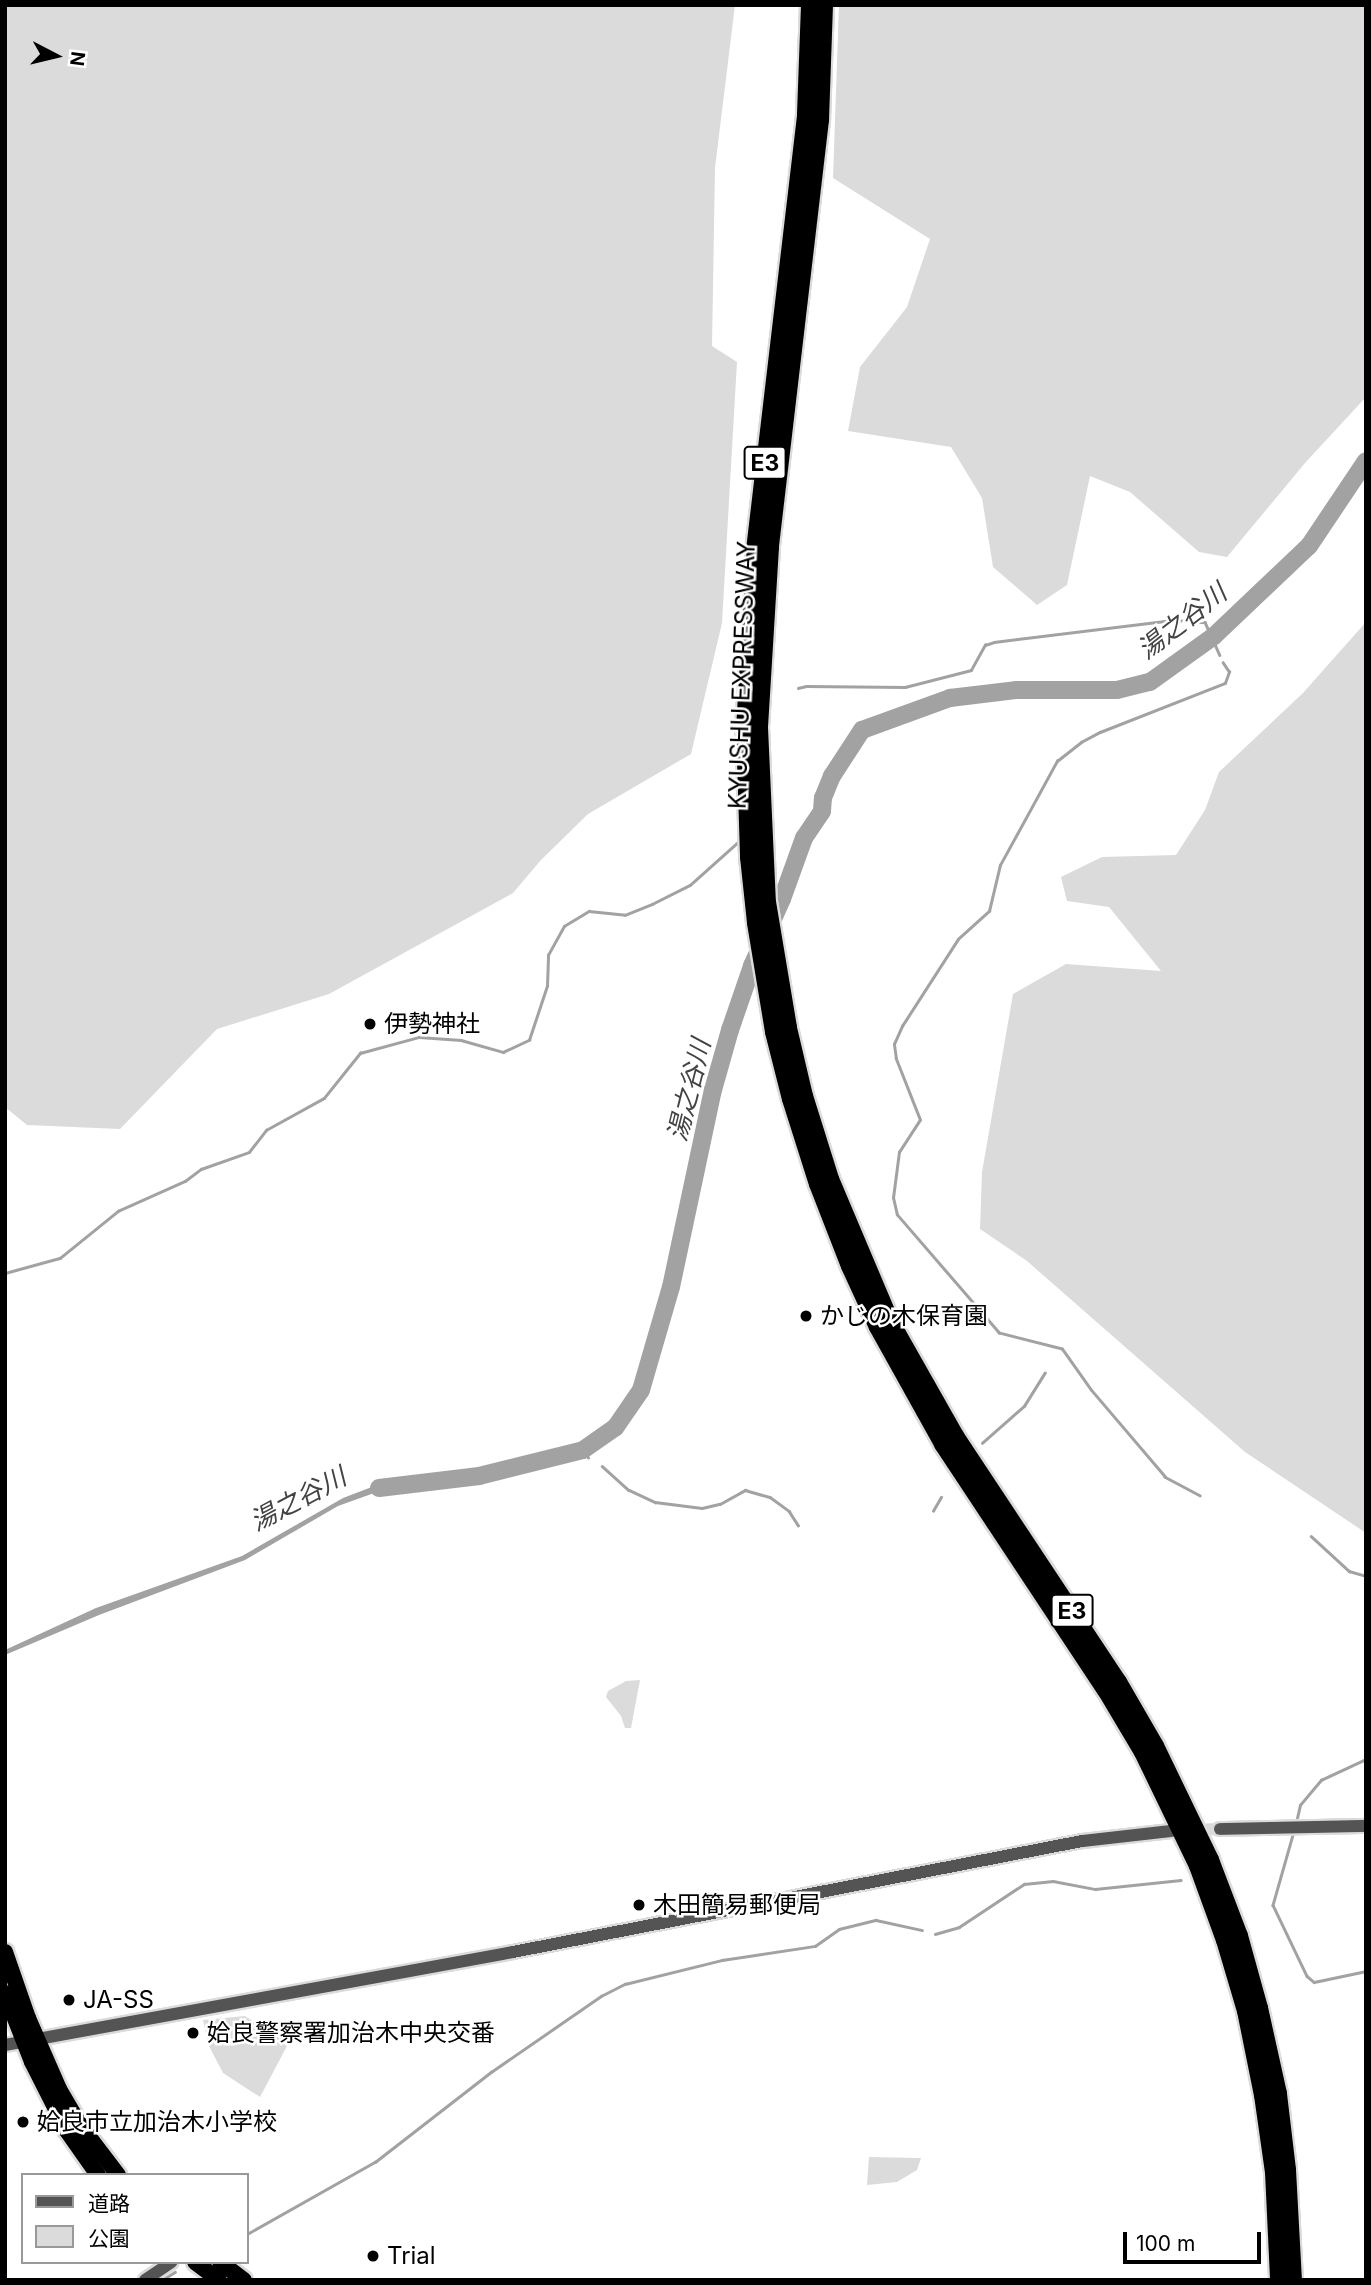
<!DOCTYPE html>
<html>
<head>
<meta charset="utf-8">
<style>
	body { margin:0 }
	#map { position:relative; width:1371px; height:2285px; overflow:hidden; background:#fff; font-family:Inter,"Noto Sans JP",sans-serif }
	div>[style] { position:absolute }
	.green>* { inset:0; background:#dbdbdb }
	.water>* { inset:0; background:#a2a2a2 }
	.stream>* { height:2.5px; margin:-1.25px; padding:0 1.25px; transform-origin:1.25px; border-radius:1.25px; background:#a2a2a2 }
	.river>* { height:18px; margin:-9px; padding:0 9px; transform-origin:9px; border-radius:9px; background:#a2a2a2 }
	.tertiary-tunnel>* { height:12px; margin-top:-6px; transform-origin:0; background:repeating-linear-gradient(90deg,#d9d9d9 0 12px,transparent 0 18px) }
	.roads { filter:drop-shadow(2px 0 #dbdbdb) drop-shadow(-2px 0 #dbdbdb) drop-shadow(0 2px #dbdbdb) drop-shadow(0 -2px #dbdbdb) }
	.tertiary>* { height:12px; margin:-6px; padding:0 6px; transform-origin:6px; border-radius:6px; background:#545454 }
	.trunk>* { height:16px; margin:-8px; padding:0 8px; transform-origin:8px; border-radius:8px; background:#000 }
	.motorway>* { height:18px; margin:-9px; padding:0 9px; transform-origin:9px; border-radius:9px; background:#000 }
	.dots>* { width:19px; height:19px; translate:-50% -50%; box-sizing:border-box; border:4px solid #fff; border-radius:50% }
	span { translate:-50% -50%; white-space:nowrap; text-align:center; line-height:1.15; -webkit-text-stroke:5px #fff; paint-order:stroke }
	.shield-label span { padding:2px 5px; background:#fff; border:2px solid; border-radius:5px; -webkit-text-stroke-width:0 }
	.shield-label { font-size:23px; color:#000; font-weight:700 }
	.street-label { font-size:24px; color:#000 }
	.poi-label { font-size:24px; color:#000 }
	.left { translate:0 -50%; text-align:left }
	.water-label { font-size:26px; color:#434343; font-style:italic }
	.frame { position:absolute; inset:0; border:7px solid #000; pointer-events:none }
	.legend { position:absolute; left:21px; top:2173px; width:228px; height:91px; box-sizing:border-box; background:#fff; border:2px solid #999; margin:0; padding:9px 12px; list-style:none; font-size:21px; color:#000 }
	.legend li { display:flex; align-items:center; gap:14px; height:35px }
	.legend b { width:35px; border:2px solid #999 }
	.north { position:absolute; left:21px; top:21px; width:70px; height:70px; -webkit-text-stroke:5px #fff; paint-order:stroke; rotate:97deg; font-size:19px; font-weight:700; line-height:28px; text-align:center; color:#000 }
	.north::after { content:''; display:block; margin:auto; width:24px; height:32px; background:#000; clip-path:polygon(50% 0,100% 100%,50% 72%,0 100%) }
	.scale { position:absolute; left:1123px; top:2232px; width:138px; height:32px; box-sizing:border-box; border:4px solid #000; border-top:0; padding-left:9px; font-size:21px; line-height:24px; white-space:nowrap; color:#000; -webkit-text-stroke:5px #fff; paint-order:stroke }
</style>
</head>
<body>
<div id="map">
	<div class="green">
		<i style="clip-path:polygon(5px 5px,735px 5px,715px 168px,712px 346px,737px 362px,722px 623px,691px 754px,588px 814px,541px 860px,513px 893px,329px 994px,217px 1029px,120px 1129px,27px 1125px,5px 1107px)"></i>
		<i style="clip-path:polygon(839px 5px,1366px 5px,1366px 397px,1305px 463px,1227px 557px,1199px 552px,1130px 492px,1090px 476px,1067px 585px,1037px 605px,993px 567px,982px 498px,951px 447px,848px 431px,860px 367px,907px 307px,930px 239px,833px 178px)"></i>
		<i style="clip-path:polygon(1366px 622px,1366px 1533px,1245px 1452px,1027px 1261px,980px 1229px,982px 1172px,1013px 994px,1066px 964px,1161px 971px,1109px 907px,1067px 901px,1061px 877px,1102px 857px,1176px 855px,1205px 810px,1219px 772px,1303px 693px)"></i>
		<i style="clip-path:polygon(640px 1680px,631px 1728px,625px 1728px,621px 1716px,606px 1697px,608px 1691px,626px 1681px)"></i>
		<i style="clip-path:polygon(245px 2016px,288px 2044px,260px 2097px,223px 2073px,209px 2046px,203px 2020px)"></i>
		<i style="clip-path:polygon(869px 2157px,918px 2158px,921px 2158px,917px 2170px,897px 2182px,867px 2185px)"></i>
	</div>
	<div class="water">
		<i style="clip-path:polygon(402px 1483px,403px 1488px,377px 1492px,338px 1506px,245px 1560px,99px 1615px,5px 1655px,5px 1650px,96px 1608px,242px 1556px,343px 1498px,377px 1485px)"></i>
	</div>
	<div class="stream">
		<i style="left:798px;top:688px;width:8px;rotate:-14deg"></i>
		<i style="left:806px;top:686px;width:99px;rotate:0.6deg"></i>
		<i style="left:905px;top:687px;width:68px;rotate:-14.4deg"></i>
		<i style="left:971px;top:670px;width:29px;rotate:-61deg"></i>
		<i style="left:985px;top:645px;width:9px;rotate:-18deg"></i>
		<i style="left:994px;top:642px;width:180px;rotate:-7deg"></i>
		<i style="left:1173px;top:620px;width:32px;rotate:4deg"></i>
		<i style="left:1205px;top:622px;width:36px;rotate:66deg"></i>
		<i style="left:5px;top:1273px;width:57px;rotate:-15.3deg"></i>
		<i style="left:60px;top:1258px;width:75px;rotate:-39deg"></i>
		<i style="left:118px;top:1211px;width:73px;rotate:-24.1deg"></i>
		<i style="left:185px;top:1181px;width:20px;rotate:-37deg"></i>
		<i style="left:201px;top:1169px;width:51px;rotate:-19.5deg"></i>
		<i style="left:249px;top:1152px;width:28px;rotate:-52deg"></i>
		<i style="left:266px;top:1130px;width:66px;rotate:-28.9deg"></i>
		<i style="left:324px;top:1098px;width:58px;rotate:-51.3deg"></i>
		<i style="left:360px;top:1053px;width:61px;rotate:-15.2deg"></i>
		<i style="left:419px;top:1037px;width:42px;rotate:4.1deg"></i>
		<i style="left:461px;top:1040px;width:44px;rotate:15.9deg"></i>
		<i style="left:503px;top:1052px;width:29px;rotate:-25deg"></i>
		<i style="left:529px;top:1040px;width:57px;rotate:-71.6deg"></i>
		<i style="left:547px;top:986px;width:31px;rotate:-88deg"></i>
		<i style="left:548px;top:955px;width:33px;rotate:-61deg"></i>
		<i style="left:564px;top:926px;width:29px;rotate:-31deg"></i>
		<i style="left:589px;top:911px;width:36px;rotate:6deg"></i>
		<i style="left:625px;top:915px;width:29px;rotate:-22deg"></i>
		<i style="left:652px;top:904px;width:42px;rotate:-26.6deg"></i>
		<i style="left:690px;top:885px;width:66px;rotate:-41.9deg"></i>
		<i style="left:982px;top:1443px;width:56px;rotate:-41.4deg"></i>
		<i style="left:1024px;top:1406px;width:39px;rotate:-58deg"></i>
		<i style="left:583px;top:1450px;width:9px;rotate:54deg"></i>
		<i style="left:602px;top:1466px;width:36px;rotate:42deg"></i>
		<i style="left:629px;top:1490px;width:29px;rotate:25deg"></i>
		<i style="left:655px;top:1502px;width:47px;rotate:7.3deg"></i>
		<i style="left:702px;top:1508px;width:18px;rotate:-13deg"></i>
		<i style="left:720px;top:1504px;width:29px;rotate:-29deg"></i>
		<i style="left:745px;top:1490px;width:26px;rotate:16deg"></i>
		<i style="left:770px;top:1497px;width:24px;rotate:36deg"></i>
		<i style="left:789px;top:1511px;width:17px;rotate:57deg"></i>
		<i style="left:1200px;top:1496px;width:40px;rotate:-152deg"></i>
		<i style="left:1165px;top:1477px;width:114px;rotate:-130.4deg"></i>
		<i style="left:1091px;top:1390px;width:50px;rotate:-125.3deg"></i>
		<i style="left:1062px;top:1349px;width:65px;rotate:-165.7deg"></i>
		<i style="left:999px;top:1333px;width:156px;rotate:-130.8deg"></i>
		<i style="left:897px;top:1215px;width:17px;rotate:-103deg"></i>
		<i style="left:893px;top:1198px;width:46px;rotate:-82.6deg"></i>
		<i style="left:899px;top:1152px;width:38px;rotate:-57deg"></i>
		<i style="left:920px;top:1120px;width:66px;rotate:-111.5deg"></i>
		<i style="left:896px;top:1059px;width:15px;rotate:-98deg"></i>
		<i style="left:894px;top:1044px;width:20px;rotate:-66deg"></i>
		<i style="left:902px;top:1026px;width:103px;rotate:-57.2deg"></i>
		<i style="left:958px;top:939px;width:42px;rotate:-42.1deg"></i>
		<i style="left:989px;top:911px;width:47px;rotate:-76.6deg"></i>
		<i style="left:1000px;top:865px;width:119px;rotate:-61.3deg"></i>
		<i style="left:1057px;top:761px;width:31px;rotate:-38deg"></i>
		<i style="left:1081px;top:742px;width:21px;rotate:-28deg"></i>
		<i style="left:1100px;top:732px;width:134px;rotate:-21.4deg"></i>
		<i style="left:1225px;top:683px;width:12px;rotate:-70deg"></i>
		<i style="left:1229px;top:672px;width:11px;rotate:-124deg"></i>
		<i style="left:933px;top:1511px;width:16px;rotate:-60deg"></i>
		<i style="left:1311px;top:1536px;width:52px;rotate:42.6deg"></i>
		<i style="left:1349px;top:1571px;width:18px;rotate:16deg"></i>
		<i style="left:1297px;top:1818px;width:13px;rotate:-77deg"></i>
		<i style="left:1300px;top:1805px;width:33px;rotate:-50deg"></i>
		<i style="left:1321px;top:1780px;width:50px;rotate:-25deg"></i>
		<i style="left:1293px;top:1835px;width:73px;rotate:105.9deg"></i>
		<i style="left:1273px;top:1905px;width:79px;rotate:64.4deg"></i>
		<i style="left:1307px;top:1976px;width:9px;rotate:41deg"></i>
		<i style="left:1314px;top:1982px;width:53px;rotate:-11.9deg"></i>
		<i style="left:935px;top:1934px;width:25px;rotate:-16deg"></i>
		<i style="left:959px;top:1927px;width:78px;rotate:-33.5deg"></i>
		<i style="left:1024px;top:1884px;width:29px;rotate:-6deg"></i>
		<i style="left:1053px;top:1881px;width:43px;rotate:10.8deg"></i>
		<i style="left:1095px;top:1889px;width:86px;rotate:-6deg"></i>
		<i style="left:247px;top:2234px;width:147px;rotate:-29.4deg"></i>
		<i style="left:375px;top:2162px;width:147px;rotate:-37.8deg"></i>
		<i style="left:491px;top:2072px;width:134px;rotate:-34.6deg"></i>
		<i style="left:601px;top:1996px;width:27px;rotate:-27deg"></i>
		<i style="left:625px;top:1984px;width:100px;rotate:-13.9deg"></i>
		<i style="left:722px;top:1960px;width:94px;rotate:-8.6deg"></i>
		<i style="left:815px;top:1946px;width:29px;rotate:-35deg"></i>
		<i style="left:839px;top:1929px;width:38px;rotate:-14deg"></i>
		<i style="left:876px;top:1920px;width:47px;rotate:12.3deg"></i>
		<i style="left:162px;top:2280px;width:15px;rotate:-32deg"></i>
	</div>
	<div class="river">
		<i style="left:379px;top:1488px;width:101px;rotate:-6.8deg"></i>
		<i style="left:479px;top:1476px;width:107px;rotate:-14deg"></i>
		<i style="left:583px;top:1450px;width:39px;rotate:-35deg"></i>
		<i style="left:615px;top:1428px;width:46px;rotate:-55.6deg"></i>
		<i style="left:641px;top:1390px;width:107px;rotate:-73.8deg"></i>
		<i style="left:671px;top:1287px;width:201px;rotate:-78deg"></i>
		<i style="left:713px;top:1090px;width:62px;rotate:-74.2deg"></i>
		<i style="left:730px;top:1030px;width:68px;rotate:-71deg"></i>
		<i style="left:752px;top:966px;width:73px;rotate:-65.9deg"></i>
		<i style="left:782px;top:899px;width:65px;rotate:-70.2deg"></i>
		<i style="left:804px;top:838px;width:32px;rotate:-56deg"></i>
		<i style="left:822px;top:811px;width:13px;rotate:-86deg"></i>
		<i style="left:823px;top:798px;width:24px;rotate:-68deg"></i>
		<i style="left:832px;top:776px;width:55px;rotate:-56.9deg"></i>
		<i style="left:862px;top:730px;width:94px;rotate:-20deg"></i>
		<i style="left:950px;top:698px;width:66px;rotate:-6.9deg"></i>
		<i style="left:1016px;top:690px;width:101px"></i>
		<i style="left:1117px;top:690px;width:34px;rotate:-14deg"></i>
		<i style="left:1150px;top:682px;width:79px;rotate:-35.7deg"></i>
		<i style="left:1214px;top:636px;width:131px;rotate:-43.5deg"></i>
		<i style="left:1309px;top:546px;width:102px;rotate:-56.2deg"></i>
	</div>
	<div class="tertiary-tunnel">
		<i style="left:1188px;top:1830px;width:32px;rotate:-2deg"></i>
	</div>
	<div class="roads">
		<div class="tertiary">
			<i style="left:1220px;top:1829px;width:146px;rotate:-1.2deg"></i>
			<i style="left:5px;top:2045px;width:516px;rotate:-10.37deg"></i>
			<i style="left:513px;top:1952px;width:580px;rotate:-11.04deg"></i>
			<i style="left:1082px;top:1841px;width:90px;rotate:-6.4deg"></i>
			<i style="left:145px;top:2280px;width:32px;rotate:-34deg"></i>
		</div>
		<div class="trunk">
			<i style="left:5px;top:1952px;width:70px;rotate:70.8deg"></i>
			<i style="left:28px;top:2018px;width:77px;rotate:66.4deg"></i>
			<i style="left:59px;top:2089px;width:42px;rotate:59.7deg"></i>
			<i style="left:80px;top:2125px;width:63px;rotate:52.8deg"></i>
			<i style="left:5px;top:1993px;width:74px;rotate:68.6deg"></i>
			<i style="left:32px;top:2062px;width:77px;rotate:63.1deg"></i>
			<i style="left:67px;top:2131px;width:54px;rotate:54.8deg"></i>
			<i style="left:195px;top:2262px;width:30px;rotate:37deg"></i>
			<i style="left:220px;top:2262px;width:30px;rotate:37deg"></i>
		</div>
		<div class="motorway">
			<i style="left:810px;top:5px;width:111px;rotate:92.1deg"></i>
			<i style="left:806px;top:116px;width:431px;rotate:96.7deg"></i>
			<i style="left:756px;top:544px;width:184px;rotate:93.4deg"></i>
			<i style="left:745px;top:728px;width:129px;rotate:88.2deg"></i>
			<i style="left:749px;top:857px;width:66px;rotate:83.9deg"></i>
			<i style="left:756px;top:923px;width:110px;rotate:80.6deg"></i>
			<i style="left:774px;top:1032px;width:69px;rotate:75.8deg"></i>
			<i style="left:791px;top:1099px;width:89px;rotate:72.4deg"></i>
			<i style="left:818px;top:1184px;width:88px;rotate:68.7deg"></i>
			<i style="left:850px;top:1266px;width:67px;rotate:65.3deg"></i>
			<i style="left:878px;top:1327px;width:134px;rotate:60.9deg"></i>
			<i style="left:943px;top:1444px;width:295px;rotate:56.5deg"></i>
			<i style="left:1106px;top:1690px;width:72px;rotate:59.2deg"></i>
			<i style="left:1143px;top:1752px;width:127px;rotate:64.2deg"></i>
			<i style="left:1198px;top:1866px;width:79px;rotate:70deg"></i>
			<i style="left:1225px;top:1940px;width:74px;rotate:73.5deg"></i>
			<i style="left:1246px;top:2011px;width:86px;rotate:78.6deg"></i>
			<i style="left:1263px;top:2095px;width:78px;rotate:81.9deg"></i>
			<i style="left:1274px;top:2172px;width:108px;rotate:87.3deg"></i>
			<i style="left:824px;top:5px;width:115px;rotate:92deg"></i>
			<i style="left:820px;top:120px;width:430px;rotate:96.7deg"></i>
			<i style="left:770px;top:547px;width:181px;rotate:93.5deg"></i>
			<i style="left:759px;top:728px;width:174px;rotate:87.4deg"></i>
			<i style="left:767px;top:902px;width:128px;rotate:80.5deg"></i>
			<i style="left:788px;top:1028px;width:70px;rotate:76.8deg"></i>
			<i style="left:804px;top:1096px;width:87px;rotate:72.6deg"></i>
			<i style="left:830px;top:1179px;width:154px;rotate:67.1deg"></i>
			<i style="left:890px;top:1321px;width:132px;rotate:60.5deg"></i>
			<i style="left:955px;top:1436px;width:295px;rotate:56.5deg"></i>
			<i style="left:1118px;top:1682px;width:74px;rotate:60deg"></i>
			<i style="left:1155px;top:1746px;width:127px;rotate:64.2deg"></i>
			<i style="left:1210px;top:1860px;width:81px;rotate:69.1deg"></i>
			<i style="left:1239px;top:1936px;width:75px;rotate:74.5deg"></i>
			<i style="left:1259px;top:2008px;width:88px;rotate:77.5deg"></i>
			<i style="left:1278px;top:2094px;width:77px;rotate:83.2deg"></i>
			<i style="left:1287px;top:2170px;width:110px;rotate:86.9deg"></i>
		</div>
	</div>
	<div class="dots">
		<i style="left:370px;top:1024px;background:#000"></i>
		<i style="left:806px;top:1316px;background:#000"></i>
		<i style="left:639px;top:1905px;background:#000"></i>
		<i style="left:69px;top:2000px;background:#000"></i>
		<i style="left:193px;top:2033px;background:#000"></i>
		<i style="left:23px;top:2122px;background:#000"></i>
		<i style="left:373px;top:2256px;background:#000"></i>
	</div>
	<div class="shield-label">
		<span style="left:765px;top:463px">E3</span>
		<span style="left:1072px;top:1611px">E3</span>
	</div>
	<div class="street-label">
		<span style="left:742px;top:675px;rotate:-88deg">KYUSHU EXPRESSWAY</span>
	</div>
	<div class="poi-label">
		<span class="left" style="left:384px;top:1024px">伊勢神社</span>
		<span class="left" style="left:820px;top:1316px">かじの木保育園</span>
		<span class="left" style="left:653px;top:1905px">木田簡易郵便局</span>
		<span class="left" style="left:83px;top:2000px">JA-SS</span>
		<span class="left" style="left:207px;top:2033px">姶良警察署加治木中央交番</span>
		<span class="left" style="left:37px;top:2122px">姶良市立加治木小学校</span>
		<span class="left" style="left:387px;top:2256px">Trial</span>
	</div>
	<div class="water-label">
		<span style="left:1182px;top:621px;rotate:-38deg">湯之谷川</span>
		<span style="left:689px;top:1090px;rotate:-76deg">湯之谷川</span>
		<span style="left:298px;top:1499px;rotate:-28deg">湯之谷川</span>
	</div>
	<div class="frame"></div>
	<ul class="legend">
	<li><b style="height:9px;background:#545454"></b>道路</li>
	<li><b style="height:19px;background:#dbdbdb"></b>公園</li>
	</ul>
	<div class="north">N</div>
	<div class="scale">100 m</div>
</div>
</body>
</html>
